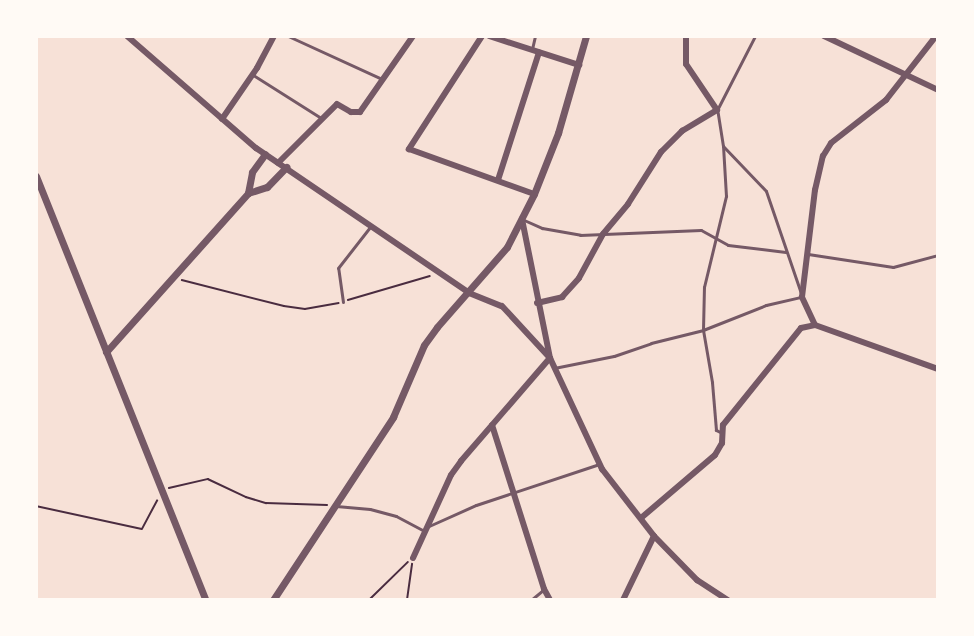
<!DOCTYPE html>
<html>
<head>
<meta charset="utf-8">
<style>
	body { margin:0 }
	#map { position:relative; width:974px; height:636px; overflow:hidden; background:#f7e1d7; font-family:"IBM Plex Serif",serif }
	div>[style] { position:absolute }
	.path>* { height:1.5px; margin:-0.75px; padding:0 0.75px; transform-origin:0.75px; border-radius:0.75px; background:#4a2c40 }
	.service>* { height:3px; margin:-1.5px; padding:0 1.5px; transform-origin:1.5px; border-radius:1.5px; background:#755966 }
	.minor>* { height:6px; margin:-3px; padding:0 3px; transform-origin:3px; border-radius:3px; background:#755966 }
	.tertiary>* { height:7px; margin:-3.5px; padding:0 3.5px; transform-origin:3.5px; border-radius:3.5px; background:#755966 }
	span { translate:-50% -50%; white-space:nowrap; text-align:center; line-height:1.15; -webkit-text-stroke:4.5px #fffaf5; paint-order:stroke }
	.frame { position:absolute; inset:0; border:38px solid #fffaf5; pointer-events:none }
</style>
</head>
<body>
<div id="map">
	<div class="path">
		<i style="left:182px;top:280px;width:105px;rotate:14.3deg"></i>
		<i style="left:284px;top:306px;width:21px;rotate:8deg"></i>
		<i style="left:305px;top:309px;width:34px;rotate:-10deg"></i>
		<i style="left:348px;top:300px;width:85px;rotate:-16.3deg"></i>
		<i style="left:169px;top:488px;width:40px;rotate:-13deg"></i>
		<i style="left:208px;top:479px;width:42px;rotate:25.3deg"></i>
		<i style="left:246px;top:497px;width:21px;rotate:17deg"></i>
		<i style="left:266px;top:503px;width:61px;rotate:1.9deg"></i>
		<i style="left:36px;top:506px;width:108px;rotate:12.2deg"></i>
		<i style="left:142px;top:529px;width:32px;rotate:-62deg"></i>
		<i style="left:369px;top:600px;width:54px;rotate:-44.3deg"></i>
		<i style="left:407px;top:600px;width:36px;rotate:-82deg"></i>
	</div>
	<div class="service">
		<i style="left:288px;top:36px;width:103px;rotate:24.6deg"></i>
		<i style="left:532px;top:49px;width:13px;rotate:-77deg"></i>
		<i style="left:253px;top:75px;width:80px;rotate:32.3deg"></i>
		<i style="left:723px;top:146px;width:62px;rotate:46.3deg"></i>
		<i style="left:766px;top:191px;width:108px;rotate:71.1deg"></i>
		<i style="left:524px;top:220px;width:20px;rotate:24deg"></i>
		<i style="left:542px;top:228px;width:39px;rotate:10deg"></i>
		<i style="left:580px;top:235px;width:121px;rotate:-2.4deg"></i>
		<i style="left:701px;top:230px;width:31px;rotate:29deg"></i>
		<i style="left:728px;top:245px;width:58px;rotate:6.9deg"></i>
		<i style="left:808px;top:254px;width:86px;rotate:8.7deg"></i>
		<i style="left:893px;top:267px;width:47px;rotate:-14.9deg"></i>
		<i style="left:343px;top:302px;width:34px;rotate:-98deg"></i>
		<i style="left:338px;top:268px;width:52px;rotate:-52deg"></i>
		<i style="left:554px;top:368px;width:61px;rotate:-11.3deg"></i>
		<i style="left:614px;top:356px;width:39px;rotate:-19deg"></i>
		<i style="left:651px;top:343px;width:54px;rotate:-14deg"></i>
		<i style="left:703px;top:330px;width:68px;rotate:-21.6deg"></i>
		<i style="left:766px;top:305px;width:35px;rotate:-13deg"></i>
		<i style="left:722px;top:433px;width:7px;rotate:-153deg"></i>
		<i style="left:716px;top:430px;width:48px;rotate:-94.8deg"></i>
		<i style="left:712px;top:382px;width:53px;rotate:-99.8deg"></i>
		<i style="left:703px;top:330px;width:43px;rotate:-88.7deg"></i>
		<i style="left:704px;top:287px;width:94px;rotate:-76.4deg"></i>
		<i style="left:726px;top:196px;width:50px;rotate:-93.4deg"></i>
		<i style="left:723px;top:146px;width:36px;rotate:-99deg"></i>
		<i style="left:717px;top:110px;width:83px;rotate:-62.8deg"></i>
		<i style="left:336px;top:506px;width:34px;rotate:5deg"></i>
		<i style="left:370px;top:509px;width:27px;rotate:15deg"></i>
		<i style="left:396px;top:516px;width:32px;rotate:28deg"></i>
		<i style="left:429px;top:526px;width:51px;rotate:-24.1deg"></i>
		<i style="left:476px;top:505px;width:130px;rotate:-18.4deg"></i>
		<i style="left:531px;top:600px;width:17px;rotate:-40deg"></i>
	</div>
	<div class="minor">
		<i style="left:127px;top:36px;width:171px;rotate:41deg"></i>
		<i style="left:256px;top:148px;width:258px;rotate:34.2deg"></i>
		<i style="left:469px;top:293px;width:35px;rotate:22deg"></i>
		<i style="left:502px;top:306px;width:71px;rotate:47.3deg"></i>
		<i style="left:550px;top:358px;width:123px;rotate:64.9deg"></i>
		<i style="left:602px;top:469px;width:85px;rotate:52.2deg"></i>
		<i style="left:654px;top:536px;width:62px;rotate:45.7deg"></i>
		<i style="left:697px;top:580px;width:37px;rotate:33deg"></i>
		<i style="left:482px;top:36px;width:135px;rotate:122.9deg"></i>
		<i style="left:409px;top:149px;width:133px;rotate:19.8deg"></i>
		<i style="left:489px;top:36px;width:95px;rotate:17.9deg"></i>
		<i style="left:824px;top:36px;width:126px;rotate:25.3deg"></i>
		<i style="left:222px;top:119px;width:62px;rotate:-55.5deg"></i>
		<i style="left:257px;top:68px;width:36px;rotate:-62deg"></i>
		<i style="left:278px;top:163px;width:83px;rotate:-45deg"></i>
		<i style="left:337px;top:104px;width:16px;rotate:30deg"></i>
		<i style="left:351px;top:112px;width:9px"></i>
		<i style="left:360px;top:112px;width:93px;rotate:-55.1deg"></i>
		<i style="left:498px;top:180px;width:134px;rotate:-72.2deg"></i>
		<i style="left:537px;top:303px;width:26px;rotate:-13deg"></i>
		<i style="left:562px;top:297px;width:25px;rotate:-48deg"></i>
		<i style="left:579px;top:278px;width:50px;rotate:-61.4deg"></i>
		<i style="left:603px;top:234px;width:39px;rotate:-50deg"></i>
		<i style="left:628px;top:204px;width:62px;rotate:-57.6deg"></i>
		<i style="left:661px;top:152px;width:30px;rotate:-45deg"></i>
		<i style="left:682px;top:131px;width:41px;rotate:-31deg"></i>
		<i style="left:717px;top:110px;width:55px;rotate:-124deg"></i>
		<i style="left:686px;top:64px;width:28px;rotate:-90deg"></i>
		<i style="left:815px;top:325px;width:31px;rotate:-115deg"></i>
		<i style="left:802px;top:297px;width:108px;rotate:-83.1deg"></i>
		<i style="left:815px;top:190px;width:35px;rotate:-77deg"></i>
		<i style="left:823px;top:156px;width:15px;rotate:-58deg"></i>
		<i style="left:831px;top:143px;width:70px;rotate:-38deg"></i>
		<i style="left:886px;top:100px;width:81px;rotate:-52deg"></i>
		<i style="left:492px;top:425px;width:172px;rotate:72.4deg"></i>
		<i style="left:544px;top:589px;width:13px;rotate:61deg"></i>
		<i style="left:641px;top:518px;width:97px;rotate:-40.4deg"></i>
		<i style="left:715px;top:455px;width:14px;rotate:-60deg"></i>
		<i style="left:722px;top:443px;width:18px;rotate:-87deg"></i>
		<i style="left:723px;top:425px;width:124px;rotate:-51.2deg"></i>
		<i style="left:801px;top:328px;width:14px;rotate:-12deg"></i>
		<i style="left:815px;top:325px;width:131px;rotate:19.7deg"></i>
		<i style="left:413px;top:558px;width:91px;rotate:-65.4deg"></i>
		<i style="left:451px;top:475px;width:17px;rotate:-54deg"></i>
		<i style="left:461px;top:461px;width:136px;rotate:-49.2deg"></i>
		<i style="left:550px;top:358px;width:142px;rotate:-101.4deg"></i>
		<i style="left:623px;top:600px;width:71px;rotate:-64.2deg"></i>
	</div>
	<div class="tertiary">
		<i style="left:36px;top:176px;width:457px;rotate:68.2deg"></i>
		<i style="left:248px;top:193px;width:21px;rotate:-79deg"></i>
		<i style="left:252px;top:172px;width:22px;rotate:-54deg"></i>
		<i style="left:106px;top:352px;width:213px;rotate:-48.2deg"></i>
		<i style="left:248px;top:193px;width:20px;rotate:-18deg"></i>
		<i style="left:267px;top:187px;width:28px;rotate:-46deg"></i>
		<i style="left:273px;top:600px;width:219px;rotate:-56.7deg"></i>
		<i style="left:393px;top:417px;width:78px;rotate:-66.7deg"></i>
		<i style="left:424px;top:345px;width:22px;rotate:-54deg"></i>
		<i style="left:437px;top:327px;width:106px;rotate:-48.8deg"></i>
		<i style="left:507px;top:247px;width:59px;rotate:-63deg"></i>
		<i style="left:534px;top:194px;width:66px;rotate:-68.5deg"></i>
		<i style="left:558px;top:133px;width:101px;rotate:-73.9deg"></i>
	</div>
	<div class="frame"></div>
</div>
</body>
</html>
